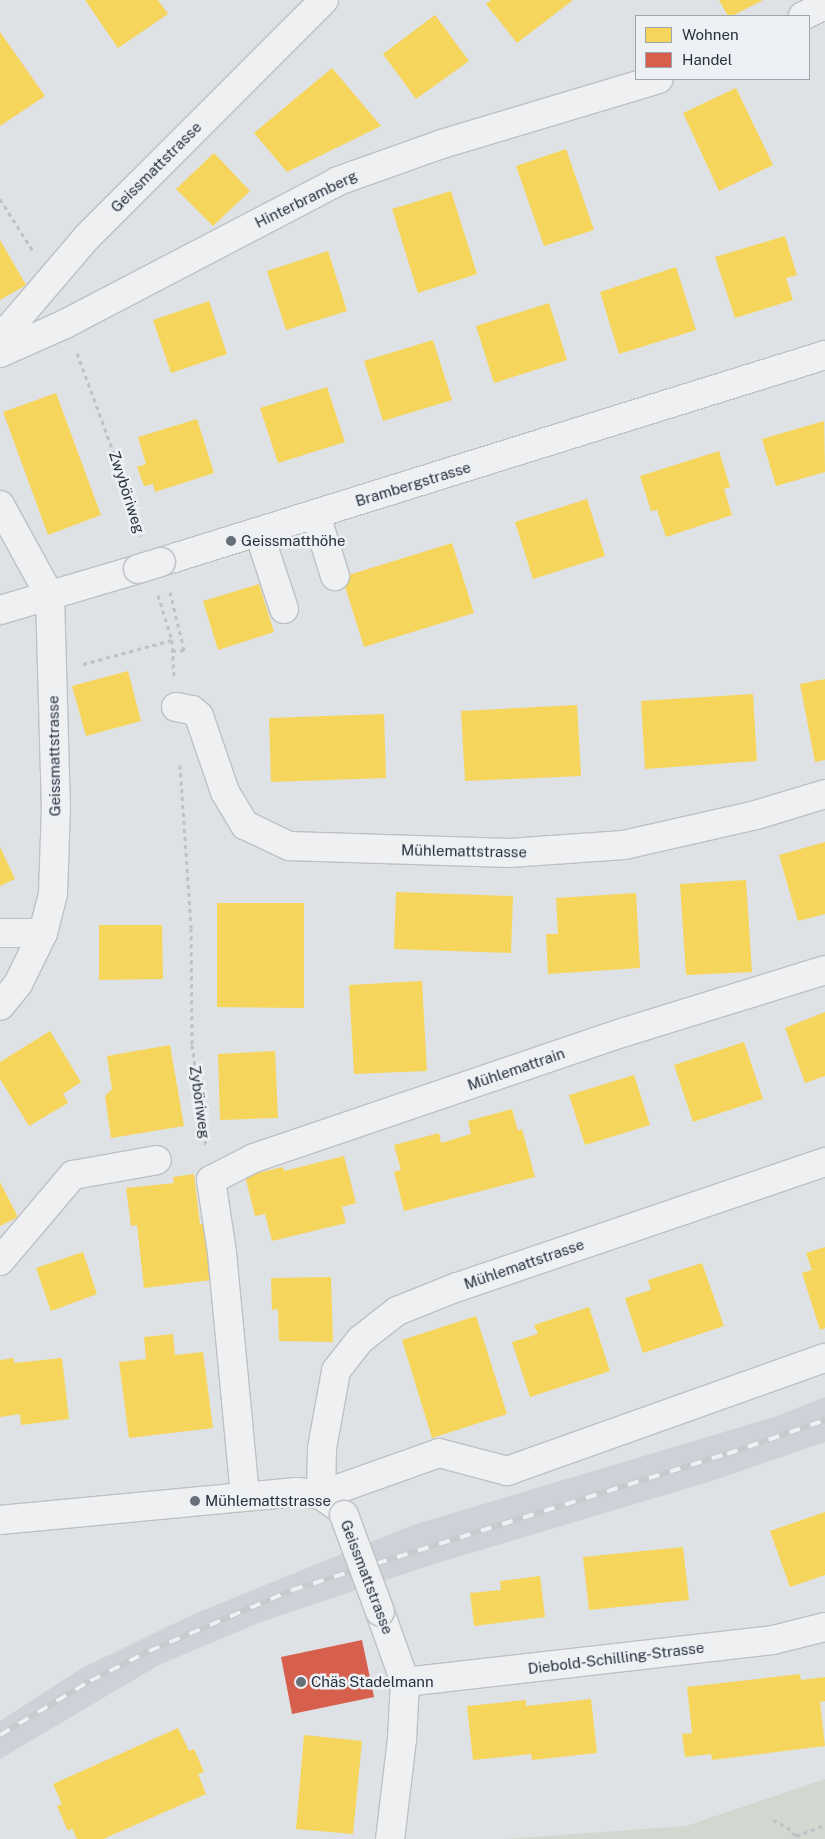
<!DOCTYPE html>
<html>
<head>
<meta charset="utf-8">
<style>
	body { margin:0 }
	#map { position:relative; width:825px; height:1839px; overflow:hidden; background:#dfe2e5; font-family:"Public Sans",sans-serif }
	div>[style] { position:absolute }
	.built>* { inset:0; background:#ced2d8 }
	.green>* { inset:0; background:#d1d8d0 }
	.homes>* { inset:0; background:#f6d55c }
	.shops>* { inset:0; background:#d6604d }
	.path>* { height:3px; margin-top:-1.5px; transform-origin:0; background:repeating-linear-gradient(90deg,#bec1c5 0 4px,transparent 0 8px) }
	.roads { filter:drop-shadow(1px 0 #bec0c3) drop-shadow(-1px 0 #bec0c3) drop-shadow(0 1px #bec0c3) drop-shadow(0 -1px #bec0c3) }
	.minor>* { height:28px; margin:-14px; padding:0 14px; transform-origin:14px; border-radius:14px; background:#eff0f1 }
	.rail>* { height:5.5px; margin-top:-2.75px; transform-origin:0; background:repeating-linear-gradient(90deg,#edf1f5 0 11px,#c8cacd 0 22px); box-sizing:border-box; border-block:1px solid #c8cacd }
	.bridges { filter:drop-shadow(1px 0 #bec0c3) drop-shadow(-1px 0 #bec0c3) drop-shadow(0 1px #bec0c3) drop-shadow(0 -1px #bec0c3) }
	.minor-bridge>* { height:28px; margin:-14px; padding:0 14px; transform-origin:14px; border-radius:14px; background:#eff0f1 }
	.dots>* { width:14px; height:14px; translate:-50% -50%; box-sizing:border-box; border:2px solid #edf1f5; border-radius:50% }
	span { translate:-50% -50%; white-space:nowrap; text-align:center; line-height:1.15; -webkit-text-stroke:5px #edf1f5; paint-order:stroke }
	.street-label { font-size:15px; color:#27313d }
	.poi-label { font-size:15px; color:#27313d }
	.left { translate:0 -50%; text-align:left }
	.legend { position:absolute; left:635px; top:15px; width:175px; height:65px; box-sizing:border-box; background:#edf1f5; border:1px solid #9ea4ab; margin:0; padding:6px 9px; list-style:none; font-size:15px; color:#27313d }
	.legend li { display:flex; align-items:center; gap:10px; height:25px }
	.legend b { width:25px; border:1px solid #9ea4ab }
</style>
</head>
<body>
<div id="map">
	<div class="built">
		<i style="clip-path:polygon(825px 1397px,825px 1442px,712px 1481px,434px 1564px,261px 1622px,159px 1665px,0 1759px,0 1721px,82px 1668px,194px 1614px,413px 1525px,774px 1417px)"></i>
	</div>
	<div class="green">
		<i style="clip-path:polygon(825px 1779px,825px 1839px,506px 1839px,686px 1826px)"></i>
	</div>
	<div class="homes">
		<i style="clip-path:polygon(85px 0,158px 0,168px 14px,118px 48px)"></i>
		<i style="clip-path:polygon(491px 0,573px 0,517px 43px,486px 4px)"></i>
		<i style="clip-path:polygon(719px 0,763px 0,732px 16px,728px 16px)"></i>
		<i style="clip-path:polygon(435px 15px,469px 61px,416px 99px,383px 54px)"></i>
		<i style="clip-path:polygon(0 32px,45px 96px,0 126px)"></i>
		<i style="clip-path:polygon(332px 68px,381px 126px,287px 172px,254px 133px)"></i>
		<i style="clip-path:polygon(736px 88px,773px 165px,719px 191px,683px 113px)"></i>
		<i style="clip-path:polygon(566px 149px,594px 230px,544px 246px,516px 166px)"></i>
		<i style="clip-path:polygon(214px 153px,250px 191px,213px 226px,176px 189px)"></i>
		<i style="clip-path:polygon(451px 191px,477px 274px,418px 293px,392px 209px)"></i>
		<i style="clip-path:polygon(785px 236px,797px 275px,786px 278px,793px 300px,735px 318px,715px 257px)"></i>
		<i style="clip-path:polygon(0 240px,26px 285px,0 300px)"></i>
		<i style="clip-path:polygon(328px 251px,347px 311px,286px 330px,267px 271px)"></i>
		<i style="clip-path:polygon(676px 267px,696px 330px,619px 354px,600px 292px)"></i>
		<i style="clip-path:polygon(209px 301px,227px 354px,171px 373px,153px 320px)"></i>
		<i style="clip-path:polygon(549px 303px,567px 360px,494px 383px,476px 326px)"></i>
		<i style="clip-path:polygon(433px 340px,452px 400px,383px 421px,364px 361px)"></i>
		<i style="clip-path:polygon(327px 387px,345px 442px,278px 463px,260px 408px)"></i>
		<i style="clip-path:polygon(56px 393px,101px 515px,48px 535px,3px 412px)"></i>
		<i style="clip-path:polygon(197px 419px,214px 473px,155px 492px,153px 484px,144px 486px,137px 467px,146px 464px,138px 437px)"></i>
		<i style="clip-path:polygon(824px 421px,825px 472px,776px 486px,762px 439px)"></i>
		<i style="clip-path:polygon(719px 451px,730px 487px,724px 489px,732px 515px,666px 537px,657px 510px,651px 511px,640px 476px)"></i>
		<i style="clip-path:polygon(587px 499px,605px 556px,533px 579px,515px 522px)"></i>
		<i style="clip-path:polygon(452px 543px,474px 613px,364px 647px,342px 577px)"></i>
		<i style="clip-path:polygon(259px 584px,274px 632px,218px 650px,203px 601px)"></i>
		<i style="clip-path:polygon(128px 671px,141px 721px,86px 736px,72px 686px)"></i>
		<i style="clip-path:polygon(825px 679px,825px 760px,815px 762px,800px 684px)"></i>
		<i style="clip-path:polygon(753px 694px,757px 761px,645px 769px,641px 701px)"></i>
		<i style="clip-path:polygon(577px 705px,581px 776px,465px 781px,461px 711px)"></i>
		<i style="clip-path:polygon(384px 714px,386px 778px,271px 782px,269px 718px)"></i>
		<i style="clip-path:polygon(825px 842px,825px 914px,798px 921px,779px 855px)"></i>
		<i style="clip-path:polygon(0 847px,15px 879px,0 886px)"></i>
		<i style="clip-path:polygon(746px 880px,752px 972px,686px 975px,680px 884px)"></i>
		<i style="clip-path:polygon(396px 892px,513px 896px,511px 953px,394px 949px)"></i>
		<i style="clip-path:polygon(636px 893px,640px 968px,548px 974px,546px 934px,558px 934px,556px 898px)"></i>
		<i style="clip-path:polygon(217px 903px,304px 903px,304px 1008px,217px 1007px)"></i>
		<i style="clip-path:polygon(99px 925px,162px 925px,163px 979px,99px 980px)"></i>
		<i style="clip-path:polygon(422px 981px,427px 1071px,354px 1074px,349px 985px)"></i>
		<i style="clip-path:polygon(825px 1012px,825px 1076px,805px 1083px,785px 1028px)"></i>
		<i style="clip-path:polygon(50px 1031px,81px 1082px,63px 1094px,68px 1103px,29px 1126px,0 1079px,0 1062px)"></i>
		<i style="clip-path:polygon(744px 1042px,763px 1099px,693px 1122px,674px 1065px)"></i>
		<i style="clip-path:polygon(170px 1045px,184px 1126px,111px 1138px,105px 1096px,112px 1089px,107px 1056px)"></i>
		<i style="clip-path:polygon(275px 1051px,278px 1118px,220px 1120px,218px 1054px)"></i>
		<i style="clip-path:polygon(634px 1075px,650px 1125px,585px 1145px,569px 1095px)"></i>
		<i style="clip-path:polygon(512px 1109px,518px 1131px,522px 1129px,535px 1177px,404px 1211px,394px 1172px,401px 1170px,394px 1145px,439px 1133px,441px 1143px,471px 1134px,468px 1121px)"></i>
		<i style="clip-path:polygon(344px 1156px,356px 1203px,342px 1207px,346px 1223px,272px 1241px,265px 1214px,255px 1216px,245px 1176px,283px 1167px,284px 1171px)"></i>
		<i style="clip-path:polygon(194px 1174px,200px 1224px,205px 1224px,212px 1280px,144px 1288px,137px 1225px,131px 1226px,126px 1188px,174px 1183px,173px 1177px)"></i>
		<i style="clip-path:polygon(0 1182px,18px 1217px,0 1226px)"></i>
		<i style="clip-path:polygon(825px 1247px,825px 1328px,820px 1330px,802px 1273px,812px 1270px,806px 1253px)"></i>
		<i style="clip-path:polygon(83px 1252px,97px 1294px,51px 1311px,36px 1268px)"></i>
		<i style="clip-path:polygon(702px 1263px,724px 1326px,643px 1353px,625px 1298px,651px 1290px,648px 1280px)"></i>
		<i style="clip-path:polygon(331px 1277px,333px 1342px,279px 1341px,278px 1309px,272px 1310px,271px 1278px)"></i>
		<i style="clip-path:polygon(589px 1307px,610px 1371px,530px 1397px,512px 1342px,538px 1334px,534px 1325px)"></i>
		<i style="clip-path:polygon(476px 1316px,507px 1414px,432px 1438px,402px 1340px)"></i>
		<i style="clip-path:polygon(173px 1334px,175px 1355px,203px 1352px,213px 1428px,129px 1438px,119px 1362px,146px 1359px,144px 1337px)"></i>
		<i style="clip-path:polygon(14px 1358px,14px 1363px,62px 1358px,69px 1419px,21px 1425px,20px 1414px,0 1417px,0 1360px)"></i>
		<i style="clip-path:polygon(825px 1512px,825px 1575px,790px 1587px,770px 1531px)"></i>
		<i style="clip-path:polygon(683px 1547px,689px 1600px,589px 1610px,583px 1557px)"></i>
		<i style="clip-path:polygon(540px 1576px,545px 1617px,474px 1626px,470px 1593px,501px 1590px,500px 1581px)"></i>
		<i style="clip-path:polygon(800px 1674px,801px 1680px,825px 1677px,825px 1701px,820px 1702px,825px 1746px,712px 1760px,711px 1754px,685px 1757px,682px 1734px,692px 1733px,687px 1687px)"></i>
		<i style="clip-path:polygon(591px 1699px,597px 1753px,532px 1760px,531px 1754px,473px 1760px,467px 1706px,526px 1700px,526px 1706px)"></i>
		<i style="clip-path:polygon(178px 1728px,189px 1751px,194px 1749px,204px 1772px,198px 1774px,206px 1794px,103px 1839px,77px 1839px,72px 1828px,68px 1831px,57px 1806px,62px 1804px,53px 1784px)"></i>
		<i style="clip-path:polygon(304px 1735px,362px 1741px,353px 1834px,296px 1829px)"></i>
	</div>
	<div class="shops">
		<i style="clip-path:polygon(362px 1640px,374px 1697px,292px 1714px,281px 1657px)"></i>
	</div>
	<div class="path">
		<i style="left:0;top:199px;width:62px;rotate:57.6deg"></i>
		<i style="left:77px;top:353px;width:145px;rotate:69.8deg"></i>
		<i style="left:127px;top:489px;width:49px;rotate:73.4deg"></i>
		<i style="left:170px;top:592px;width:60px;rotate:76.4deg"></i>
		<i style="left:184px;top:650px;width:12px;rotate:175deg"></i>
		<i style="left:158px;top:595px;width:47px;rotate:72.7deg"></i>
		<i style="left:172px;top:640px;width:36px;rotate:87deg"></i>
		<i style="left:83px;top:664px;width:92px;rotate:-15.1deg"></i>
		<i style="left:180px;top:765px;width:163px;rotate:86.1deg"></i>
		<i style="left:191px;top:928px;width:117px;rotate:89.5deg"></i>
		<i style="left:192px;top:1045px;width:103px;rotate:82.2deg"></i>
		<i style="left:773px;top:1820px;width:16px;rotate:27deg"></i>
		<i style="left:787px;top:1827px;width:17px;rotate:45deg"></i>
		<i style="left:796px;top:1836px;width:31px;rotate:-21deg"></i>
	</div>
	<div class="roads">
		<div class="minor">
			<i style="left:803px;top:16px;width:25px;rotate:-27deg"></i>
			<i style="left:0;top:345px;width:22px;rotate:-60deg"></i>
			<i style="left:11px;top:326px;width:117px;rotate:-49.5deg"></i>
			<i style="left:87px;top:237px;width:335px;rotate:-45deg"></i>
			<i style="left:0;top:353px;width:71px;rotate:-24deg"></i>
			<i style="left:65px;top:324px;width:308px;rotate:-27.6deg"></i>
			<i style="left:338px;top:181px;width:110px;rotate:-19.6deg"></i>
			<i style="left:442px;top:144px;width:226px;rotate:-16.7deg"></i>
			<i style="left:0;top:505px;width:104px;rotate:61.2deg"></i>
			<i style="left:50px;top:596px;width:211px;rotate:88.4deg"></i>
			<i style="left:56px;top:807px;width:87px;rotate:92deg"></i>
			<i style="left:53px;top:894px;width:40px;rotate:104.4deg"></i>
			<i style="left:43px;top:933px;width:57px;rotate:116.1deg"></i>
			<i style="left:18px;top:984px;width:28px;rotate:129deg"></i>
			<i style="left:316px;top:515px;width:64px;rotate:72.7deg"></i>
			<i style="left:259px;top:533px;width:80px;rotate:71.8deg"></i>
			<i style="left:161px;top:562px;width:696px;rotate:-17.31deg"></i>
			<i style="left:0;top:610px;width:144px;rotate:-16.5deg"></i>
			<i style="left:176px;top:707px;width:16px;rotate:11deg"></i>
			<i style="left:192px;top:710px;width:9px;rotate:41deg"></i>
			<i style="left:199px;top:716px;width:80px;rotate:71.1deg"></i>
			<i style="left:225px;top:792px;width:39px;rotate:59deg"></i>
			<i style="left:245px;top:825px;width:49px;rotate:25.5deg"></i>
			<i style="left:289px;top:846px;width:220px;rotate:1.8deg"></i>
			<i style="left:509px;top:853px;width:115px;rotate:-4deg"></i>
			<i style="left:624px;top:845px;width:135px;rotate:-12.8deg"></i>
			<i style="left:756px;top:815px;width:72px;rotate:-16.9deg"></i>
			<i style="left:0;top:933px;width:43px"></i>
			<i style="left:825px;top:1162px;width:389px;rotate:161.2deg"></i>
			<i style="left:457px;top:1287px;width:65px;rotate:158.2deg"></i>
			<i style="left:397px;top:1311px;width:47px;rotate:141.9deg"></i>
			<i style="left:360px;top:1340px;width:39px;rotate:128deg"></i>
			<i style="left:336px;top:1371px;width:78px;rotate:100.3deg"></i>
			<i style="left:322px;top:1448px;width:47px;rotate:91.2deg"></i>
			<i style="left:321px;top:1495px;width:125px;rotate:-19.6deg"></i>
			<i style="left:439px;top:1453px;width:70px;rotate:14.8deg"></i>
			<i style="left:507px;top:1471px;width:337px;rotate:-19.6deg"></i>
			<i style="left:0;top:1261px;width:113px;rotate:-49.7deg"></i>
			<i style="left:73px;top:1175px;width:85px;rotate:-10.1deg"></i>
			<i style="left:245px;top:1496px;width:245px;rotate:-95.4deg"></i>
			<i style="left:222px;top:1252px;width:73px;rotate:-98.7deg"></i>
			<i style="left:211px;top:1180px;width:48px;rotate:-27.1deg"></i>
			<i style="left:254px;top:1158px;width:392px;rotate:-18.8deg"></i>
			<i style="left:625px;top:1032px;width:209px;rotate:-17.2deg"></i>
			<i style="left:0;top:1520px;width:298px;rotate:-5.4deg"></i>
			<i style="left:297px;top:1492px;width:24px;rotate:7deg"></i>
			<i style="left:321px;top:1495px;width:17px;rotate:36deg"></i>
			<i style="left:380px;top:1612px;width:74px;rotate:70.3deg"></i>
			<i style="left:405px;top:1682px;width:57px;rotate:93deg"></i>
			<i style="left:402px;top:1739px;width:101px;rotate:96.8deg"></i>
			<i style="left:405px;top:1682px;width:370px;rotate:-6.5deg"></i>
			<i style="left:773px;top:1640px;width:54px;rotate:-14deg"></i>
		</div>
	</div>
	<div class="rail">
		<i style="left:0;top:1735px;width:105px;rotate:-31deg"></i>
		<i style="left:90px;top:1681px;width:66px;rotate:-27deg"></i>
		<i style="left:149px;top:1651px;width:155px;rotate:-23.1deg"></i>
		<i style="left:292px;top:1590px;width:456px;rotate:-17.4deg"></i>
		<i style="left:727px;top:1454px;width:104px;rotate:-19.1deg"></i>
	</div>
	<div class="bridges">
		<div class="minor-bridge">
			<i style="left:138px;top:569px;width:24px;rotate:-17deg"></i>
			<i style="left:344px;top:1515px;width:103px;rotate:69.6deg"></i>
		</div>
	</div>
	<div class="dots">
		<i style="left:231px;top:541px;background:#676f78"></i>
		<i style="left:195px;top:1501px;background:#676f78"></i>
		<i style="left:301px;top:1682px;background:#676f78"></i>
	</div>
	<div class="street-label">
		<span style="left:156px;top:167px;rotate:-45deg">Geissmattstrasse</span>
		<span style="left:306px;top:199px;rotate:-26deg">Hinterbramberg</span>
		<span style="left:413px;top:484px;rotate:-17deg">Brambergstrasse</span>
		<span style="left:127px;top:492px;rotate:72deg">Zwyböriweg</span>
		<span style="left:54px;top:756px;rotate:-91deg">Geissmattstrasse</span>
		<span style="left:464px;top:851px;rotate:1deg">Mühlemattstrasse</span>
		<span style="left:516px;top:1069px;rotate:-19deg">Mühlemattrain</span>
		<span style="left:200px;top:1102px;rotate:82deg">Zyböriweg</span>
		<span style="left:524px;top:1264px;rotate:-19deg">Mühlemattstrasse</span>
		<span style="left:367px;top:1577px;rotate:69deg">Geissmattstrasse</span>
		<span style="left:616px;top:1658px;rotate:-7deg">Diebold-Schilling-Strasse</span>
	</div>
	<div class="poi-label">
		<span class="left" style="left:241px;top:541px">Geissmatthöhe</span>
		<span class="left" style="left:205px;top:1501px">Mühlemattstrasse</span>
		<span class="left" style="left:311px;top:1682px">Chäs Stadelmann</span>
	</div>
	<ul class="legend">
	<li><b style="height:14px;background:#f6d55c"></b>Wohnen</li>
	<li><b style="height:14px;background:#d6604d"></b>Handel</li>
	</ul>
</div>
</body>
</html>
